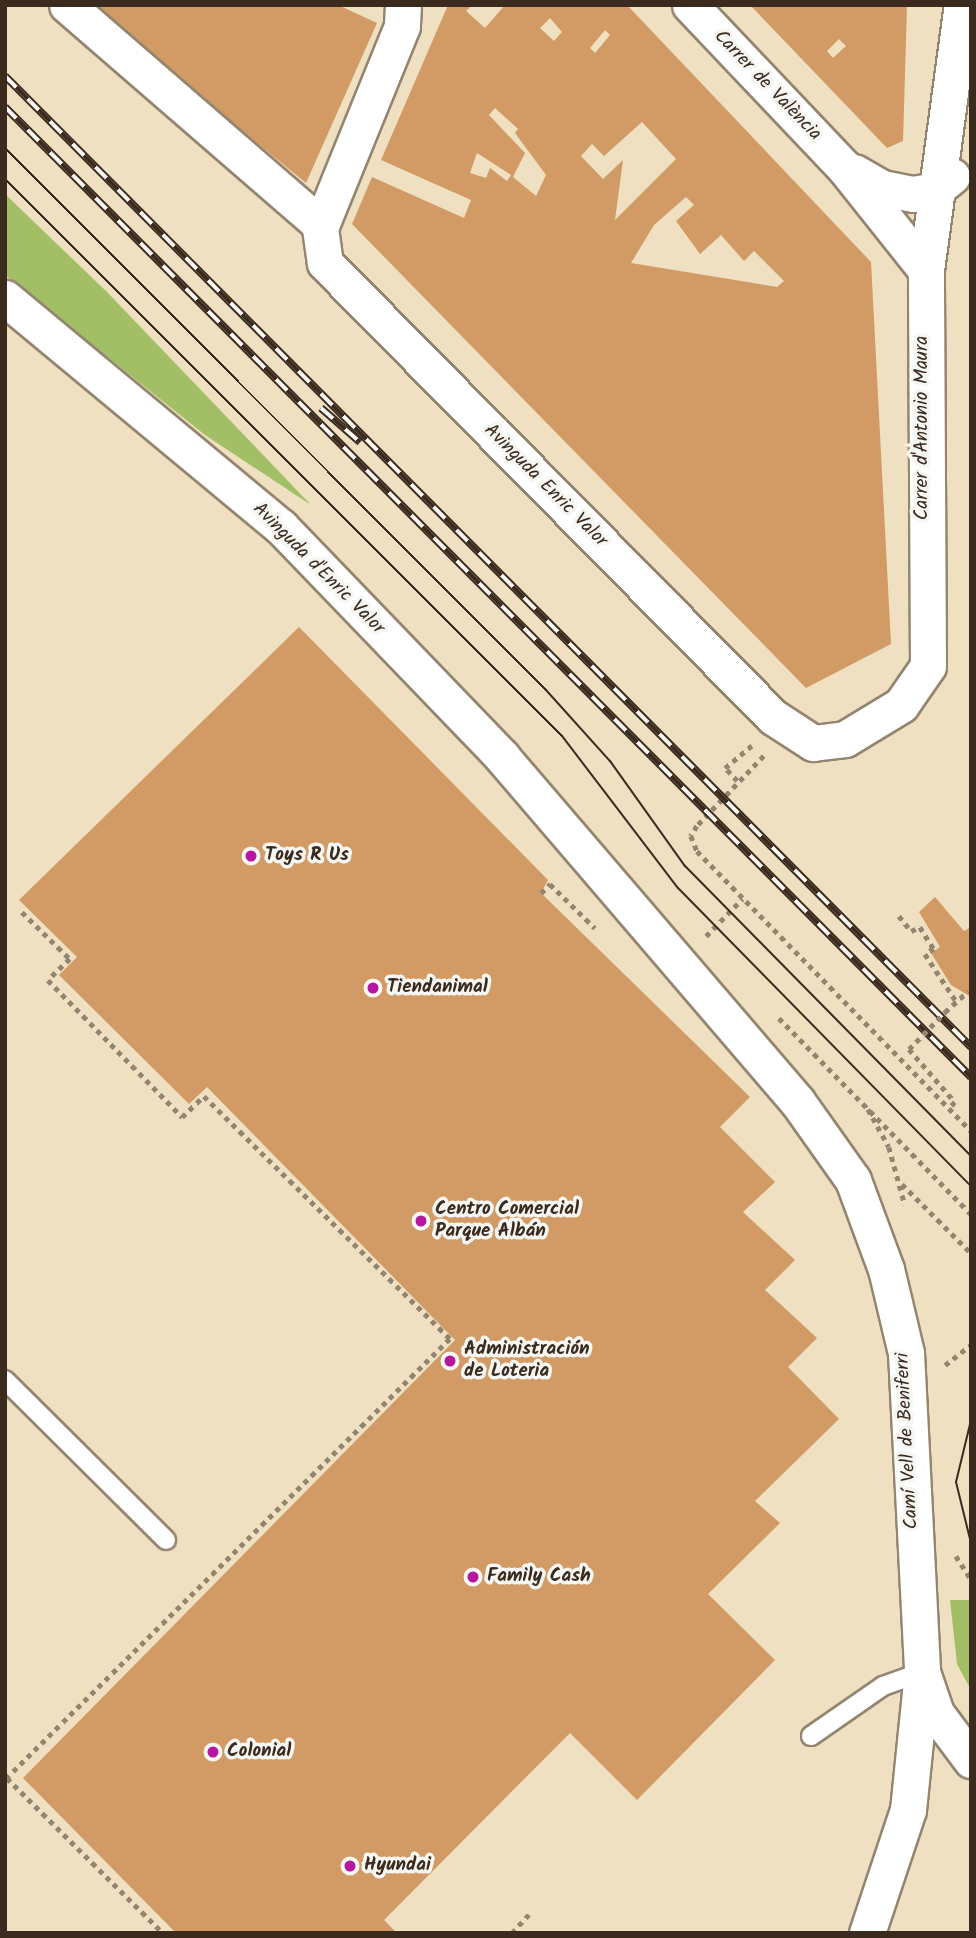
<!DOCTYPE html>
<html>
<head>
<meta charset="utf-8">
<style>
	body { margin:0 }
	#map { position:relative; width:976px; height:1938px; overflow:hidden; background:#eee0c1; font-family:Kalam,sans-serif }
	div>[style] { position:absolute }
	.green>* { inset:0; background:#a3bf65 }
	.building>* { inset:0; background:#d29a64 }
	.path>* { height:4.5px; margin-top:-2.25px; transform-origin:0; background:repeating-linear-gradient(90deg,#948570 0 5px,transparent 0 10px) }
	.roads { filter:drop-shadow(2px 0 #948570) drop-shadow(-2px 0 #948570) drop-shadow(0 2px #948570) drop-shadow(0 -2px #948570) }
	.lane>* { height:18px; margin:-9px; padding:0 9px; transform-origin:9px; border-radius:9px; background:#fff }
	.street>* { height:35px; margin:-17.5px; padding:0 17.5px; transform-origin:17.5px; border-radius:17.5px; background:#fff }
	.tram>* { height:2px; margin:-1px; padding:0 1px; transform-origin:1px; border-radius:1px; background:#3b2a1e }
	.rail>* { height:8px; margin-top:-4px; transform-origin:0; background:repeating-linear-gradient(90deg,#f6f6f2 0 16px,#3b2a1e 0 32px); box-sizing:border-box; border-block:2px solid #3b2a1e }
	.path-bridge>* { height:4.5px; margin-top:-2.25px; transform-origin:0; background:repeating-linear-gradient(90deg,#948570 0 5px,transparent 0 10px) }
	.dots>* { width:19px; height:19px; translate:-50% -50%; box-sizing:border-box; border:4px solid #f6f6f2; border-radius:50% }
	span { translate:-50% -50%; white-space:nowrap; text-align:center; line-height:1.15; -webkit-text-stroke:7px #f6f6f2; paint-order:stroke }
	.street-label { font-size:19px; color:#3b2a1e }
	.poi-label { font-size:19px; color:#3b2a1e; font-weight:700 }
	.left { translate:0 -50%; text-align:left }
	.frame { position:absolute; inset:0; border:7px solid #3b2a1e; pointer-events:none }
</style>
</head>
<body>
<div id="map">
	<div class="green">
		<i style="clip-path:polygon(5px 194px,107px 292px,311px 505px,205px 435px,5px 275px)"></i>
		<i style="clip-path:polygon(950px 1600px,971px 1600px,971px 1690px,957px 1664px)"></i>
	</div>
	<div class="building">
		<i style="clip-path:polygon(88px 5px,338px 5px,377px 23px,306px 183px)"></i>
		<i style="clip-path:polygon(evenodd,448px 5px,472px 5px,466px 11px,485px 28px,505px 5px,627px 5px,871px 262px,891px 644px,806px 688px,352px 224px,372px 177px,464px 218px,471px 200px,381px 160px,448px 5px,550px 18px,562px 32px,554px 41px,540px 28px,550px 18px,448px 5px,605px 30px,610px 35px,595px 53px,590px 48px,605px 30px,448px 5px,495px 108px,518px 129px,515px 133px,546px 175px,536px 196px,513px 177px,525px 153px,489px 115px,495px 108px,448px 5px,642px 122px,676px 159px,615px 220px,623px 160px,603px 179px,581px 156px,592px 144px,604px 156px,642px 122px,448px 5px,477px 153px,511px 175px,507px 181px,490px 168px,486px 178px,470px 173px,477px 153px,448px 5px,686px 197px,694px 205px,676px 221px,700px 254px,721px 235px,744px 261px,754px 251px,784px 281px,777px 287px,631px 263px,654px 225px,686px 197px)"></i>
		<i style="clip-path:polygon(evenodd,750px 5px,907px 5px,903px 141px,887px 148px,750px 5px,839px 39px,846px 46px,833px 58px,827px 51px,839px 39px)"></i>
		<i style="clip-path:polygon(299px 627px,548px 880px,541px 893px,750px 1097px,720px 1127px,775px 1182px,743px 1212px,795px 1260px,765px 1290px,817px 1338px,788px 1367px,839px 1419px,755px 1501px,780px 1523px,708px 1594px,775px 1660px,637px 1800px,570px 1733px,384px 1920px,397px 1933px,176px 1933px,23px 1778px,455px 1340px,207px 1087px,189px 1104px,59px 975px,77px 957px,19px 900px)"></i>
		<i style="clip-path:polygon(935px 897px,964px 931px,971px 927px,971px 997px,951px 985px,931px 953px,940px 947px,919px 912px)"></i>
	</div>
	<div class="path">
		<i style="left:764px;top:756px;width:97px;rotate:133.7deg"></i>
		<i style="left:697px;top:826px;width:12px;rotate:121deg"></i>
		<i style="left:691px;top:836px;width:16px;rotate:68deg"></i>
		<i style="left:697px;top:851px;width:392px;rotate:45.6deg"></i>
		<i style="left:737px;top:781px;width:18px;rotate:-133deg"></i>
		<i style="left:725px;top:768px;width:35px;rotate:-40deg"></i>
		<i style="left:541px;top:893px;width:13px;rotate:-45deg"></i>
		<i style="left:550px;top:884px;width:63px;rotate:44.4deg"></i>
		<i style="left:22px;top:912px;width:67px;rotate:44.4deg"></i>
		<i style="left:70px;top:959px;width:30px;rotate:136deg"></i>
		<i style="left:48px;top:980px;width:192px;rotate:45.6deg"></i>
		<i style="left:182px;top:1117px;width:30px;rotate:-44deg"></i>
		<i style="left:204px;top:1096px;width:346px;rotate:44.6deg"></i>
		<i style="left:450px;top:1339px;width:624px;rotate:135.26deg"></i>
		<i style="left:7px;top:1778px;width:220px;rotate:44.8deg"></i>
		<i style="left:899px;top:916px;width:19px;rotate:51deg"></i>
		<i style="left:911px;top:931px;width:10px;rotate:-24deg"></i>
		<i style="left:920px;top:927px;width:26px;rotate:58deg"></i>
		<i style="left:934px;top:949px;width:10px;rotate:151deg"></i>
		<i style="left:925px;top:954px;width:56px;rotate:56.6deg"></i>
		<i style="left:706px;top:936px;width:52px;rotate:-45.8deg"></i>
		<i style="left:945px;top:1012px;width:31px;rotate:-42deg"></i>
		<i style="left:779px;top:1018px;width:274px;rotate:45.6deg"></i>
		<i style="left:909px;top:1049px;width:70px;rotate:49deg"></i>
		<i style="left:955px;top:1102px;width:9px;rotate:131deg"></i>
		<i style="left:868px;top:1109px;width:43px;rotate:61.1deg"></i>
		<i style="left:889px;top:1147px;width:60px;rotate:74.6deg"></i>
		<i style="left:902px;top:1184px;width:98px;rotate:45deg"></i>
		<i style="left:945px;top:1365px;width:33px;rotate:-38deg"></i>
		<i style="left:956px;top:1556px;width:27px;rotate:57deg"></i>
		<i style="left:512px;top:1933px;width:25px;rotate:-48deg"></i>
	</div>
	<div class="roads">
		<div class="lane">
			<i style="left:5px;top:1380px;width:227px;rotate:44.8deg"></i>
			<i style="left:811px;top:1736px;width:88px;rotate:-34.8deg"></i>
			<i style="left:883px;top:1686px;width:41px;rotate:-19.7deg"></i>
		</div>
		<div class="street">
			<i style="left:67px;top:5px;width:336px;rotate:40.9deg"></i>
			<i style="left:403px;top:5px;width:21px;rotate:93deg"></i>
			<i style="left:402px;top:26px;width:218px;rotate:112.1deg"></i>
			<i style="left:320px;top:228px;width:35px;rotate:82deg"></i>
			<i style="left:325px;top:263px;width:638px;rotate:45.38deg"></i>
			<i style="left:773px;top:717px;width:48px;rotate:33deg"></i>
			<i style="left:813px;top:743px;width:32px;rotate:-7deg"></i>
			<i style="left:845px;top:739px;width:66px;rotate:-31.3deg"></i>
			<i style="left:901px;top:705px;width:47px;rotate:-55.3deg"></i>
			<i style="left:928px;top:666px;width:396px;rotate:-90.3deg"></i>
			<i style="left:926px;top:270px;width:267px;rotate:-82.3deg"></i>
			<i style="left:690px;top:5px;width:224px;rotate:46.5deg"></i>
			<i style="left:844px;top:167px;width:132px;rotate:51.5deg"></i>
			<i style="left:854px;top:172px;width:32px;rotate:30deg"></i>
			<i style="left:882px;top:188px;width:32px;rotate:11deg"></i>
			<i style="left:913px;top:194px;width:22px;rotate:-10deg"></i>
			<i style="left:935px;top:190px;width:22px;rotate:-39deg"></i>
			<i style="left:5px;top:298px;width:359px;rotate:39.7deg"></i>
			<i style="left:281px;top:527px;width:319px;rotate:46.1deg"></i>
			<i style="left:502px;top:757px;width:453px;rotate:49.4deg"></i>
			<i style="left:797px;top:1101px;width:97px;rotate:54.7deg"></i>
			<i style="left:853px;top:1180px;width:95px;rotate:69.7deg"></i>
			<i style="left:886px;top:1269px;width:86px;rotate:76.6deg"></i>
			<i style="left:906px;top:1353px;width:319px;rotate:87.1deg"></i>
			<i style="left:922px;top:1672px;width:43px;rotate:71.1deg"></i>
			<i style="left:936px;top:1713px;width:59px;rotate:53.3deg"></i>
			<i style="left:867px;top:1933px;width:130px;rotate:-71.6deg"></i>
			<i style="left:908px;top:1810px;width:129px;rotate:-84.2deg"></i>
		</div>
	</div>
	<div class="tram">
		<i style="left:5px;top:148px;width:766px;rotate:45.05deg"></i>
		<i style="left:546px;top:690px;width:96px;rotate:48deg"></i>
		<i style="left:610px;top:761px;width:129px;rotate:54.5deg"></i>
		<i style="left:685px;top:866px;width:407px;rotate:45.4deg"></i>
		<i style="left:5px;top:179px;width:788px;rotate:45deg"></i>
		<i style="left:562px;top:736px;width:191px;rotate:52.7deg"></i>
		<i style="left:678px;top:888px;width:418px;rotate:45.5deg"></i>
		<i style="left:971px;top:1420px;width:64px;rotate:103.6deg"></i>
		<i style="left:956px;top:1482px;width:63px;rotate:76.2deg"></i>
	</div>
	<div class="rail">
		<i style="left:5px;top:76px;width:1370px;rotate:45.15deg"></i>
		<i style="left:5px;top:107px;width:1369px;rotate:45.12deg"></i>
		<i style="left:321px;top:408px;width:52px;rotate:41.1deg"></i>
	</div>
	<div class="path-bridge">
		<i style="left:909px;top:1049px;width:52px;rotate:-45.8deg"></i>
	</div>
	<div class="dots">
		<i style="left:251px;top:856px;background:#b5179e"></i>
		<i style="left:373px;top:988px;background:#b5179e"></i>
		<i style="left:421px;top:1221px;background:#b5179e"></i>
		<i style="left:450px;top:1361px;background:#b5179e"></i>
		<i style="left:473px;top:1577px;background:#b5179e"></i>
		<i style="left:213px;top:1752px;background:#b5179e"></i>
		<i style="left:350px;top:1866px;background:#b5179e"></i>
	</div>
	<div class="street-label">
		<span style="left:767px;top:86px;rotate:46deg">Carrer de València</span>
		<span style="left:923px;top:428px;rotate:-90deg">Carrer d'Antonio Maura</span>
		<span style="left:545px;top:486px;rotate:45deg">Avinguda Enric Valor</span>
		<span style="left:318px;top:569px;rotate:45deg">Avinguda d'Enric Valor</span>
		<span style="left:908px;top:1441px;rotate:-93deg">Camí Vell de Beniferri</span>
	</div>
	<div class="poi-label">
		<span class="left" style="left:265px;top:856px">Toys R Us</span>
		<span class="left" style="left:387px;top:988px">Tiendanimal</span>
		<span class="left" style="left:435px;top:1221px">Centro Comercial<br>Parque Albán</span>
		<span class="left" style="left:464px;top:1361px">Administración<br>de Loteria</span>
		<span class="left" style="left:487px;top:1577px">Family Cash</span>
		<span class="left" style="left:227px;top:1752px">Colonial</span>
		<span class="left" style="left:364px;top:1866px">Hyundai</span>
	</div>
	<div class="frame"></div>
</div>
</body>
</html>
